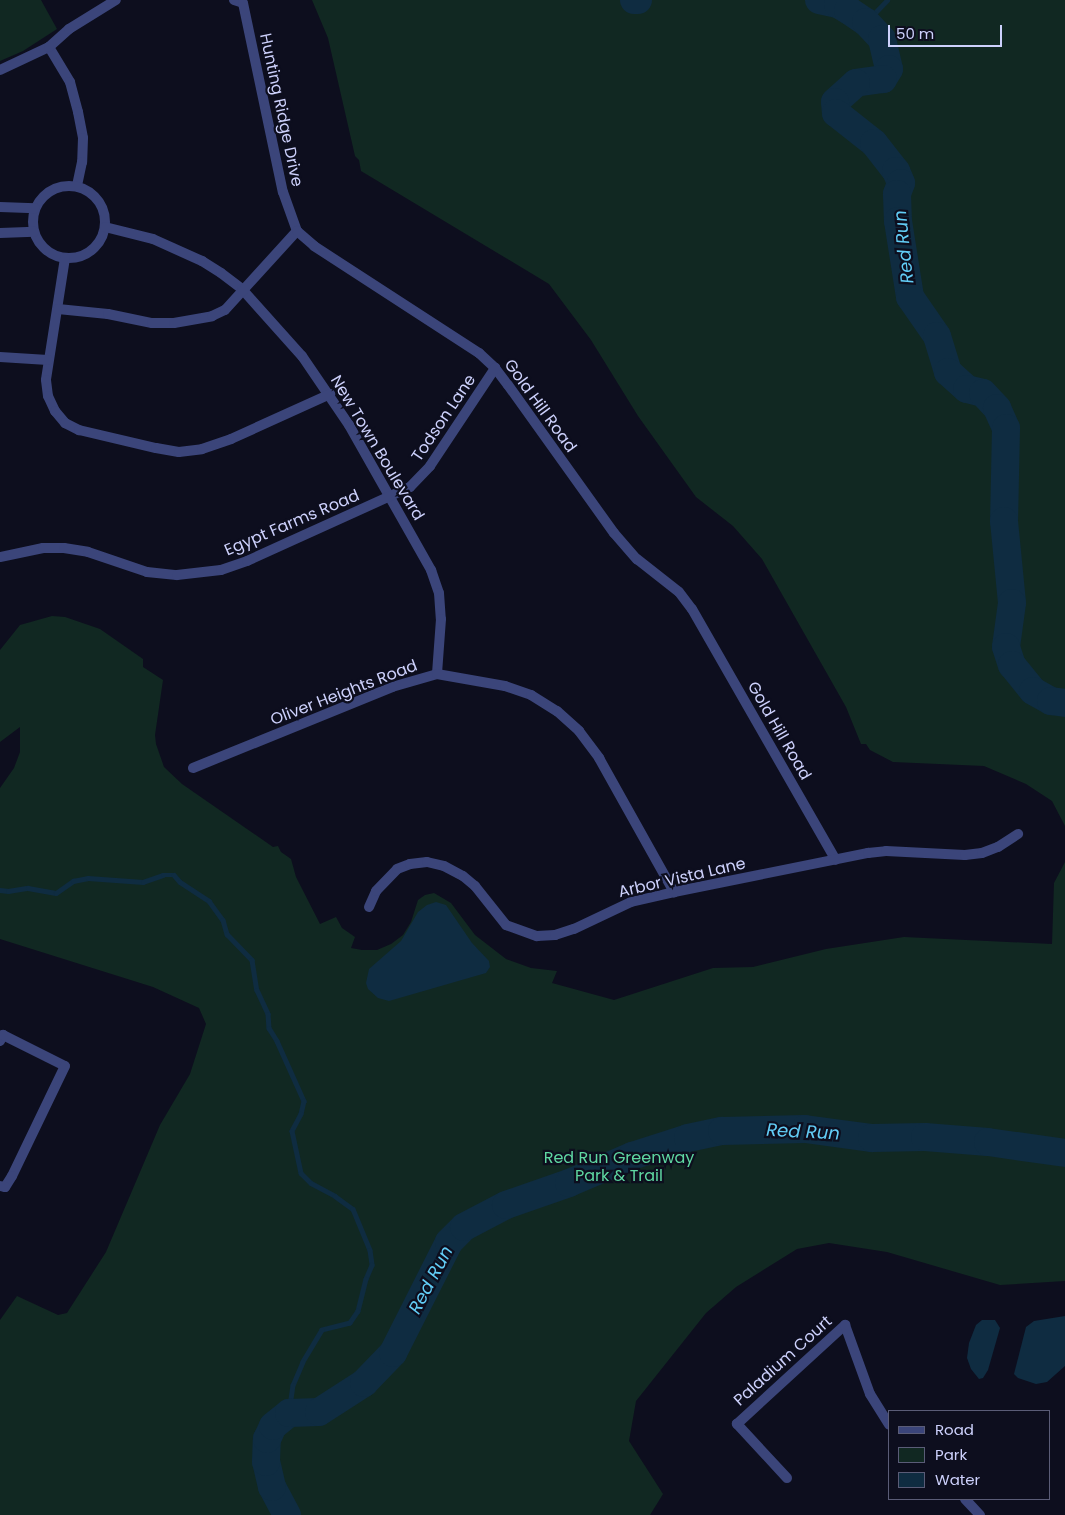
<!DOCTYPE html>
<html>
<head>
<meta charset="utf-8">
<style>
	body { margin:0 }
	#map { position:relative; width:1065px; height:1515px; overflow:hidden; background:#0d0e1e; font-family:Poppins,sans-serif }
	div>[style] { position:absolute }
	.green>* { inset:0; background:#112822 }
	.water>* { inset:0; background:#0f2c41 }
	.stream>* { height:4.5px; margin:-2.25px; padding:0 2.25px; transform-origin:2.25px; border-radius:2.25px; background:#0f2c41 }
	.river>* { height:28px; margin:-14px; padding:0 14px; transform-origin:14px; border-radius:14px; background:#0f2c41 }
	.street>* { height:10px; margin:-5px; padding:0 5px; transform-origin:5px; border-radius:5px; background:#3b457a }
	.street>.ring { margin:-5px; padding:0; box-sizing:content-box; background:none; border:10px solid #3b457a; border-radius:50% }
	span { translate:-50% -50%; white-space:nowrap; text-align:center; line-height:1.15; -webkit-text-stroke:4.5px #0d0e1e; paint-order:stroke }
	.street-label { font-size:16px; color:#cdd1fc }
	.park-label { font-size:16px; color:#5fd7a2 }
	.water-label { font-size:18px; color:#62cdf6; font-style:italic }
	.legend { position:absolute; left:888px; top:1410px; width:162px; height:90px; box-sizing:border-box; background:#0d0e1e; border:1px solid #5a5c77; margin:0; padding:6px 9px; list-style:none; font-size:15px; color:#cdd1fc }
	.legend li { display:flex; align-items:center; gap:10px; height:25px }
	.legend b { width:25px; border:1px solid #5a5c77 }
	.scale { position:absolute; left:888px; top:25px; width:114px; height:22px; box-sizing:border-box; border:2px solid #cdd1fc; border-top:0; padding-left:6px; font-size:15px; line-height:18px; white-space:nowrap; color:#cdd1fc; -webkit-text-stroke:4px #0d0e1e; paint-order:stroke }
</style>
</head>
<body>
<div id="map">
	<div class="green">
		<i style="clip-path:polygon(0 0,41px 0,57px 29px,23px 51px,0 61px)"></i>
		<i style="clip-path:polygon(312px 0,1065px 0,1065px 826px,1052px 801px,1026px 784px,984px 766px,893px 762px,870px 750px,866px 744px,861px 744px,846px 707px,762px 559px,733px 526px,696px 497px,638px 416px,591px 340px,549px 284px,361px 171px,359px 160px,355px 156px,328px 38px)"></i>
		<i style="clip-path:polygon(52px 616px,65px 617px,100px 629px,143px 659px,143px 667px,163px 680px,155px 735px,156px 744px,164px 767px,182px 784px,273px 847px,278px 846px,281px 852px,291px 859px,296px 877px,320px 924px,336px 917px,342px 928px,355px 937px,351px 948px,362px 950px,377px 950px,391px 944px,403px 935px,411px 922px,418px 900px,425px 895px,434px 893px,451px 903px,475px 935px,506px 959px,531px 968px,557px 971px,552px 983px,614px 1000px,713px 968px,753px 967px,826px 949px,904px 937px,1052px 944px,1054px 883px,1065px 862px,1065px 1281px,1000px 1285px,887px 1252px,829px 1243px,797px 1249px,736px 1287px,706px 1313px,636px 1401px,629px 1441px,663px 1494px,650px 1515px,0 1515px,0 1320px,17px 1296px,58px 1315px,67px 1313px,106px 1252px,160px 1125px,190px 1074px,206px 1024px,199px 1008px,153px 987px,0 939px,0 788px,14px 768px,20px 752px,20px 727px,0 742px,0 650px,20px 625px)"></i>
	</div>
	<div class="water">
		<i style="clip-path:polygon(436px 902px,446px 905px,472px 943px,489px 961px,490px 967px,486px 973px,389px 1001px,378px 998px,368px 989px,366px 983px,369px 969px,401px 941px,418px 912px,427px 905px)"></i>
		<i style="clip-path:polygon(1065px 1316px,1065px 1366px,1047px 1382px,1036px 1384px,1018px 1378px,1014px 1374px,1026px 1327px,1034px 1321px)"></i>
		<i style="clip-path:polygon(982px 1320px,995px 1320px,1000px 1328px,988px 1370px,983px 1378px,979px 1379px,971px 1369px,967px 1358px,969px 1343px,976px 1325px)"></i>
	</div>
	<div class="stream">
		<i style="left:866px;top:22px;width:30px;rotate:-46deg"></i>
		<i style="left:0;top:890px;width:8px;rotate:7deg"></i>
		<i style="left:8px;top:891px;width:20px;rotate:-9deg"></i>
		<i style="left:28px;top:888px;width:28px;rotate:10deg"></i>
		<i style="left:56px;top:893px;width:21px;rotate:-35deg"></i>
		<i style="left:73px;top:881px;width:15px;rotate:-11deg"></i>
		<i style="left:88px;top:878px;width:55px;rotate:4.2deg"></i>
		<i style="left:143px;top:882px;width:21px;rotate:-19deg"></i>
		<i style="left:163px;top:875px;width:11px"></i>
		<i style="left:174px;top:875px;width:9px;rotate:49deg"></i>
		<i style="left:180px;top:882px;width:35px;rotate:33deg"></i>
		<i style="left:209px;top:901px;width:24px;rotate:54deg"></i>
		<i style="left:223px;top:920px;width:15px;rotate:74deg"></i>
		<i style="left:227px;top:934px;width:36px;rotate:46deg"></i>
		<i style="left:252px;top:960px;width:30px;rotate:81deg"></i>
		<i style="left:257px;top:990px;width:26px;rotate:65deg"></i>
		<i style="left:268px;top:1014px;width:14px;rotate:86deg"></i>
		<i style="left:269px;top:1028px;width:15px;rotate:58deg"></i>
		<i style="left:277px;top:1041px;width:66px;rotate:65.8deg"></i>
		<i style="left:304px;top:1101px;width:13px;rotate:103deg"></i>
		<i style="left:301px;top:1114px;width:19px;rotate:118deg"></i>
		<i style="left:292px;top:1131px;width:43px;rotate:77.9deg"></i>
		<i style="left:301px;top:1173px;width:14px;rotate:45deg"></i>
		<i style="left:311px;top:1183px;width:27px;rotate:28deg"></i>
		<i style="left:335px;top:1196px;width:22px;rotate:36deg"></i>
		<i style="left:353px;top:1209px;width:44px;rotate:67.5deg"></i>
		<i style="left:370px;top:1250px;width:15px;rotate:82deg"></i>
		<i style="left:372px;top:1265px;width:15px;rotate:113deg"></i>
		<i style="left:366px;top:1279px;width:33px;rotate:104deg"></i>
		<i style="left:358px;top:1311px;width:14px;rotate:124deg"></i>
		<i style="left:350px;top:1323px;width:29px;rotate:166deg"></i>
		<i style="left:322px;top:1330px;width:37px;rotate:121deg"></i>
		<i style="left:303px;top:1362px;width:25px;rotate:113deg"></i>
		<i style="left:293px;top:1385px;width:28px;rotate:98deg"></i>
	</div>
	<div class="river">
		<i style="left:634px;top:0;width:4px"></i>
		<i style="left:819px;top:0;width:19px;rotate:12deg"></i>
		<i style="left:838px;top:4px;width:12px;rotate:31deg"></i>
		<i style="left:848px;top:10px;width:22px;rotate:34deg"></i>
		<i style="left:866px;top:22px;width:23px;rotate:47deg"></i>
		<i style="left:882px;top:39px;width:31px;rotate:77deg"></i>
		<i style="left:889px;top:69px;width:12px;rotate:121deg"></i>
		<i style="left:883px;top:79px;width:27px;rotate:172deg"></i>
		<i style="left:856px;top:83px;width:28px;rotate:138deg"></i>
		<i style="left:835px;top:102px;width:11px;rotate:85deg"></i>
		<i style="left:836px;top:113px;width:48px;rotate:38.3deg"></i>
		<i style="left:874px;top:143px;width:36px;rotate:52deg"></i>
		<i style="left:896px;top:171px;width:13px;rotate:67deg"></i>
		<i style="left:901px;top:183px;width:12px;rotate:110deg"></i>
		<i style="left:897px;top:194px;width:27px;rotate:88deg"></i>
		<i style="left:898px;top:221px;width:77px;rotate:81deg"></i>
		<i style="left:910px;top:297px;width:47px;rotate:55.3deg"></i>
		<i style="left:937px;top:336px;width:38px;rotate:73deg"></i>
		<i style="left:948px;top:372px;width:25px;rotate:42deg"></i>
		<i style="left:967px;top:389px;width:16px;rotate:14deg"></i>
		<i style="left:983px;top:393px;width:21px;rotate:47deg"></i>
		<i style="left:997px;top:408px;width:22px;rotate:66deg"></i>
		<i style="left:1006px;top:428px;width:93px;rotate:91.2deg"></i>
		<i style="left:1004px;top:521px;width:82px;rotate:84.4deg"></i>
		<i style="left:1012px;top:603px;width:44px;rotate:97.8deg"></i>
		<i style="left:1006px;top:647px;width:19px;rotate:72deg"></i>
		<i style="left:1012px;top:665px;width:33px;rotate:51deg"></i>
		<i style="left:1033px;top:691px;width:21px;rotate:29deg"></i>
		<i style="left:1051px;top:701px;width:14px;rotate:8deg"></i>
		<i style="left:287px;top:1515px;width:32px;rotate:-118deg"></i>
		<i style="left:272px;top:1487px;width:26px;rotate:-103deg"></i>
		<i style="left:266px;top:1462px;width:23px;rotate:-88deg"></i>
		<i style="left:267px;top:1439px;width:14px;rotate:-65deg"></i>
		<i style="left:273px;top:1426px;width:21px;rotate:-39deg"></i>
		<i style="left:289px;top:1413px;width:30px;rotate:-2deg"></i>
		<i style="left:319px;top:1412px;width:54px;rotate:-32.8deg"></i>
		<i style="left:364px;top:1383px;width:42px;rotate:-46deg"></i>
		<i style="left:393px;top:1353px;width:124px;rotate:-63.2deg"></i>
		<i style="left:449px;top:1242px;width:21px;rotate:-45deg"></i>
		<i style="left:464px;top:1227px;width:47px;rotate:-27.6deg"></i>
		<i style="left:506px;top:1205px;width:67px;rotate:-19.2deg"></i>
		<i style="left:569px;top:1183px;width:69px;rotate:-23.2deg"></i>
		<i style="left:632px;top:1156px;width:59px;rotate:-17.8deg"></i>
		<i style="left:688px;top:1138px;width:35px;rotate:-12deg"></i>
		<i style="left:722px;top:1131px;width:83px;rotate:-1.4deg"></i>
		<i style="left:805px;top:1129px;width:68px;rotate:7.7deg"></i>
		<i style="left:872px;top:1138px;width:53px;rotate:-1.1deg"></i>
		<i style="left:925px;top:1137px;width:63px;rotate:4.5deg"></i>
		<i style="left:988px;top:1142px;width:78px;rotate:8.1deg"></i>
	</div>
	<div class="street">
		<i style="left:234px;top:0;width:9px;rotate:18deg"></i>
		<i style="left:243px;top:3px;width:193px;rotate:78.1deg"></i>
		<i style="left:283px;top:192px;width:41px;rotate:70.3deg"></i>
		<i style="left:49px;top:47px;width:41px;rotate:59deg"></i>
		<i style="left:70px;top:82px;width:31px;rotate:75deg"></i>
		<i style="left:78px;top:112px;width:26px;rotate:79deg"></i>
		<i style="left:83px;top:138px;width:24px;rotate:92deg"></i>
		<i style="left:82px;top:162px;width:25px;rotate:102deg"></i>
		<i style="left:0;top:70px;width:54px;rotate:-25.1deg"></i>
		<i style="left:49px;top:47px;width:27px;rotate:-42deg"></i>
		<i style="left:69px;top:29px;width:55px;rotate:-31.7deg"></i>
		<i class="ring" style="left:33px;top:186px;width:62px;height:62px"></i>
		<i style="left:0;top:207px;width:35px;rotate:2deg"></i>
		<i style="left:105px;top:227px;width:49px;rotate:14deg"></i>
		<i style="left:153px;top:239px;width:54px;rotate:24.2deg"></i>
		<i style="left:202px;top:261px;width:22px;rotate:32deg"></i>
		<i style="left:221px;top:273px;width:26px;rotate:37deg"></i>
		<i style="left:242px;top:289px;width:90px;rotate:48.2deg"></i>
		<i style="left:302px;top:356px;width:83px;rotate:55.7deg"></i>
		<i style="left:349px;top:425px;width:167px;rotate:60.5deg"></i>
		<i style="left:431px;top:570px;width:24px;rotate:71deg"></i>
		<i style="left:439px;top:593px;width:26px;rotate:86deg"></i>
		<i style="left:441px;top:619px;width:55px;rotate:94.2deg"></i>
		<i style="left:0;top:233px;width:34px;rotate:-2deg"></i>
		<i style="left:65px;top:258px;width:123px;rotate:98.9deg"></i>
		<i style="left:46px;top:380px;width:16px;rotate:83deg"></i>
		<i style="left:48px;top:396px;width:17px;rotate:65deg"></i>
		<i style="left:55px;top:411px;width:16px;rotate:50deg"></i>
		<i style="left:65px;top:423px;width:16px;rotate:27deg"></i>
		<i style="left:79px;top:430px;width:79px;rotate:13.2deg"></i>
		<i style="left:156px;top:448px;width:23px;rotate:10deg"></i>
		<i style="left:179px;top:452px;width:23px;rotate:-7deg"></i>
		<i style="left:202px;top:449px;width:31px;rotate:-19deg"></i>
		<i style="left:231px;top:439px;width:109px;rotate:-24.4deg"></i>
		<i style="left:58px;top:309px;width:50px;rotate:5.7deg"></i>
		<i style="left:108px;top:314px;width:45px;rotate:11.6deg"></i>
		<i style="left:152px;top:323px;width:22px"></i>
		<i style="left:174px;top:323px;width:39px;rotate:-10deg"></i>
		<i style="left:212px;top:316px;width:14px;rotate:-25deg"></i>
		<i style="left:225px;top:310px;width:107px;rotate:-47.7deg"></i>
		<i style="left:297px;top:231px;width:23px;rotate:41deg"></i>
		<i style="left:314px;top:246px;width:197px;rotate:33deg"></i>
		<i style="left:479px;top:353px;width:22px;rotate:43deg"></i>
		<i style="left:495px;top:368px;width:21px;rotate:53deg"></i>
		<i style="left:508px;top:385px;width:182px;rotate:54.4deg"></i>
		<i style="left:614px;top:533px;width:35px;rotate:49deg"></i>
		<i style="left:637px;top:559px;width:53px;rotate:38.2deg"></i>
		<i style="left:679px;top:592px;width:21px;rotate:53deg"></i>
		<i style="left:692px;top:609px;width:289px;rotate:60.2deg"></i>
		<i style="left:0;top:357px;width:48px;rotate:3.6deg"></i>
		<i style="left:0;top:557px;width:44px;rotate:-11.8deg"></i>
		<i style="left:43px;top:548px;width:21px"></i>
		<i style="left:64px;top:548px;width:24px;rotate:9deg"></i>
		<i style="left:88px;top:552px;width:62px;rotate:18.7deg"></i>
		<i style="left:147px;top:572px;width:30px;rotate:6deg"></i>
		<i style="left:177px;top:575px;width:44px;rotate:-6.5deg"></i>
		<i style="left:221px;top:570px;width:28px;rotate:-19deg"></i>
		<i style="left:247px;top:561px;width:179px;rotate:-24.4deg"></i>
		<i style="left:410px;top:487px;width:29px;rotate:-46deg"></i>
		<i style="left:430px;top:466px;width:118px;rotate:-56.4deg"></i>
		<i style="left:193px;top:768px;width:215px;rotate:-22.1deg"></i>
		<i style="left:392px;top:687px;width:47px;rotate:-16.1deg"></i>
		<i style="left:437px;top:674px;width:69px;rotate:10deg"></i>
		<i style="left:505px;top:686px;width:28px;rotate:19deg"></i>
		<i style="left:531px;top:695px;width:31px;rotate:32deg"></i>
		<i style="left:557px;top:711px;width:30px;rotate:42deg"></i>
		<i style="left:579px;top:731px;width:34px;rotate:53deg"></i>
		<i style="left:599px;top:758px;width:154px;rotate:60.8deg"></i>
		<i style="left:369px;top:907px;width:17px;rotate:-66deg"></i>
		<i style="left:376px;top:891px;width:30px;rotate:-46deg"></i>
		<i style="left:397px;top:869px;width:14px;rotate:-21deg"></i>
		<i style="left:410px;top:864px;width:17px;rotate:-7deg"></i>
		<i style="left:427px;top:862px;width:17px;rotate:13deg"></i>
		<i style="left:444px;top:866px;width:21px;rotate:28deg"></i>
		<i style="left:463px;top:876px;width:16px;rotate:40deg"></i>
		<i style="left:475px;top:886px;width:50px;rotate:51.5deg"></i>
		<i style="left:506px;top:925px;width:33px;rotate:20deg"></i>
		<i style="left:537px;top:936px;width:18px;rotate:-3deg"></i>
		<i style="left:555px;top:935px;width:20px;rotate:-18deg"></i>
		<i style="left:574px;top:929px;width:63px;rotate:-25.3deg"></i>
		<i style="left:631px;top:902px;width:44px;rotate:-13.1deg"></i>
		<i style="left:674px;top:892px;width:198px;rotate:-11.4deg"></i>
		<i style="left:868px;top:853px;width:18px;rotate:-6deg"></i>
		<i style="left:886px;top:851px;width:79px;rotate:2.9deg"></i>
		<i style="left:965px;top:855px;width:17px;rotate:-7deg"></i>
		<i style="left:982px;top:853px;width:17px;rotate:-21deg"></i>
		<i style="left:998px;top:847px;width:24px;rotate:-33deg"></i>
		<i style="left:0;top:1041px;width:7px;rotate:-63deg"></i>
		<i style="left:3px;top:1035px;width:69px;rotate:26.6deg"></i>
		<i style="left:65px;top:1066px;width:122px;rotate:115.7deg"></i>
		<i style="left:12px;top:1176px;width:13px;rotate:122deg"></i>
		<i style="left:5px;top:1187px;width:5px;rotate:-169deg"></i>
		<i style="left:787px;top:1478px;width:74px;rotate:-132.8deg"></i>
		<i style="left:737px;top:1424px;width:147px;rotate:-42.5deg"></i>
		<i style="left:845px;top:1325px;width:73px;rotate:70.1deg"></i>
		<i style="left:870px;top:1394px;width:36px;rotate:58deg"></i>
		<i style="left:965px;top:1499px;width:22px;rotate:47deg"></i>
	</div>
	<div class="street-label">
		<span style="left:281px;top:110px;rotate:78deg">Hunting Ridge Drive</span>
		<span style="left:540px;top:406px;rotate:54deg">Gold Hill Road</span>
		<span style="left:444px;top:418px;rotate:-56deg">Todson Lane</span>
		<span style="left:377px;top:448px;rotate:59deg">New Town Boulevard</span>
		<span style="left:292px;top:523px;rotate:-23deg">Egypt Farms Road</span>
		<span style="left:344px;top:693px;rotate:-21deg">Oliver Heights Road</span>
		<span style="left:779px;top:731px;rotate:60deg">Gold Hill Road</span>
		<span style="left:682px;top:878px;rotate:-13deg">Arbor Vista Lane</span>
		<span style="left:783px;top:1361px;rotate:-42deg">Paladium Court</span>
	</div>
	<div class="park-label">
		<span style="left:619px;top:1167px">Red Run Greenway<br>Park &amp; Trail</span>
	</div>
	<div class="water-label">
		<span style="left:904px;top:247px;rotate:-96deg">Red Run</span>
		<span style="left:803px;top:1132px;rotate:3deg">Red Run</span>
		<span style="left:431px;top:1280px;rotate:-62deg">Red Run</span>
	</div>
	<ul class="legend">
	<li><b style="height:6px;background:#3b457a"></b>Road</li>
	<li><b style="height:14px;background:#112822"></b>Park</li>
	<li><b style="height:14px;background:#0f2c41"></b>Water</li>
	</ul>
	<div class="scale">50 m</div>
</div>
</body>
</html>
